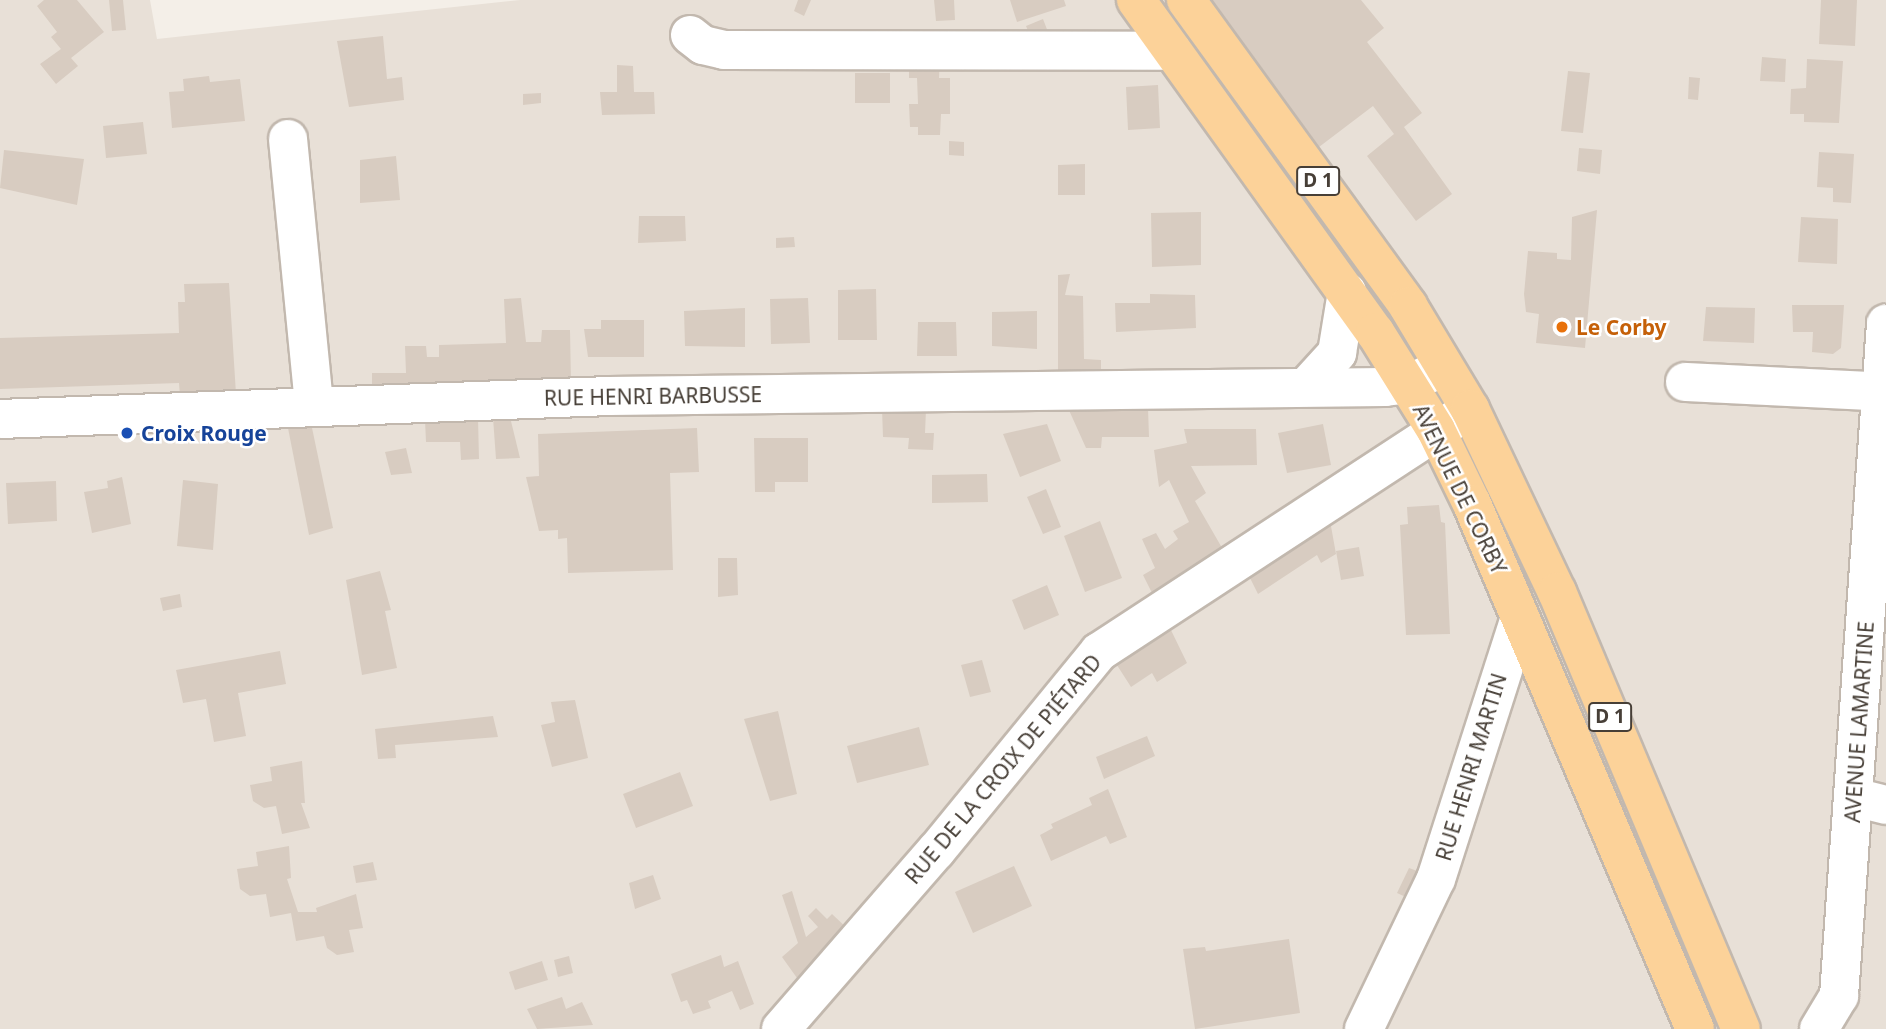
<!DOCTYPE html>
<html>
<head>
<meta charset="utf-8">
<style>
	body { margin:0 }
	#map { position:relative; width:1886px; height:1029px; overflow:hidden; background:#f4efe8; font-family:"Noto Sans",sans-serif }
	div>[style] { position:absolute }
	.residential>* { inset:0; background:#e8e0d7 }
	.building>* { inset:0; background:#d8ccc1 }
	.roads { filter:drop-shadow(2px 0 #c2b8ae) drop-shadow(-2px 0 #c2b8ae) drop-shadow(0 2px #c2b8ae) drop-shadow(0 -2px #c2b8ae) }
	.minor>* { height:38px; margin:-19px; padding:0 19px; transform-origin:19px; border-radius:19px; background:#fff }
	.major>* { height:38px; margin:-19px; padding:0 19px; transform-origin:19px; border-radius:19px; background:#fcd299 }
	.dots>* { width:19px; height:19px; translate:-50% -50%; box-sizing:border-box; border:4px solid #fff; border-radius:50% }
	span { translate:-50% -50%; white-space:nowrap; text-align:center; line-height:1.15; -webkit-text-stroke:5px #fff; paint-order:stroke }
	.shield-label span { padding:2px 5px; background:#fff; border:2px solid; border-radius:5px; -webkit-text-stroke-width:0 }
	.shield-label { font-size:19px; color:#473f37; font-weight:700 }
	.food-label { font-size:21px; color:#c56008; font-weight:700 }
	.left { translate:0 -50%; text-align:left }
	.street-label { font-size:21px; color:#473f37 }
	.transit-label { font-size:21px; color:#164399; font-weight:700 }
</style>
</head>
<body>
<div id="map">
	<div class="residential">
		<i style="clip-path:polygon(0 0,150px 0,157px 39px,520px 0,1886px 0,1886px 1029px,0 1029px)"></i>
	</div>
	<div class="building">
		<i style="clip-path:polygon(44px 0,77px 0,104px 32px,71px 58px,78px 66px,56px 84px,40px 64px,61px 49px,51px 37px,57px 32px,37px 6px)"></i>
		<i style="clip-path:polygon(109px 0,123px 0,126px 30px,112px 31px)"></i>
		<i style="clip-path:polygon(798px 0,811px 0,804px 16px,794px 11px)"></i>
		<i style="clip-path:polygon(934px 0,954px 0,955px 20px,936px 21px)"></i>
		<i style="clip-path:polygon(1010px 0,1064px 0,1066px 6px,1017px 22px)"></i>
		<i style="clip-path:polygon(1206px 0,1361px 0,1384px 28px,1367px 42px,1422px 113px,1404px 127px,1452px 194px,1416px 221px,1367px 156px,1394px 134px,1373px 106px,1319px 147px)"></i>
		<i style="clip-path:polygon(1821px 0,1857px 0,1855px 46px,1819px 44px)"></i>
		<i style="clip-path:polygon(1043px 19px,1048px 32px,1031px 38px,1026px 26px)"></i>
		<i style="clip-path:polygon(383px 36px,387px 79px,402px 77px,404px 100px,349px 107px,337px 41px)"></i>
		<i style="clip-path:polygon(940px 57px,939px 78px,950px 78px,950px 114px,941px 114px,940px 135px,918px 135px,918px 127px,910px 127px,909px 104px,918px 104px,917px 78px,909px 78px,909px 58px)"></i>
		<i style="clip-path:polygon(1762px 57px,1786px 59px,1785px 82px,1760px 81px)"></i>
		<i style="clip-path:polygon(1807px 59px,1843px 61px,1839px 123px,1804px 122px,1804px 114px,1790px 114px,1791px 89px,1806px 88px)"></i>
		<i style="clip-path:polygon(617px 65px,633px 66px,634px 92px,654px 92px,655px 114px,602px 115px,600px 92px,617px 92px)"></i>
		<i style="clip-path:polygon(1568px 71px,1590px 73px,1583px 133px,1561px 131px)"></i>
		<i style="clip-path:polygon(855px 73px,890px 73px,890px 103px,855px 103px)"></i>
		<i style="clip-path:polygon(209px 76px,210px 82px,240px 79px,245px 121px,172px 128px,169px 92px,184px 91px,183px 79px)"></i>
		<i style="clip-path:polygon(1689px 77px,1700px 78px,1698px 100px,1688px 99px)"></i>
		<i style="clip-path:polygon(1158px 85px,1160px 128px,1128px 130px,1126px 87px)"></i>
		<i style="clip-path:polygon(541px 93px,541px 103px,523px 105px,523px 94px)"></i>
		<i style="clip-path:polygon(143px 122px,147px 154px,106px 158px,103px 126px)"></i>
		<i style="clip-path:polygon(949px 141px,964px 142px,964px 156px,949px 155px)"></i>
		<i style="clip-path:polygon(1579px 148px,1602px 150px,1600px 174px,1577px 171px)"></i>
		<i style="clip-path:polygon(4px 150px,84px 159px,77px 205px,0 188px)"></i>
		<i style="clip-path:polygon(1819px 152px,1854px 154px,1851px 203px,1833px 202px,1833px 188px,1817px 187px)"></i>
		<i style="clip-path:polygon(396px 156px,400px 200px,360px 203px,360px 160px)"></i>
		<i style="clip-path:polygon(1085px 164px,1085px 195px,1058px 195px,1058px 165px)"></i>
		<i style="clip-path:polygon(1597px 210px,1585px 348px,1536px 343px,1539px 314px,1526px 312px,1524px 294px,1528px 251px,1557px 253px,1557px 259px,1571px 260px,1572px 217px)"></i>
		<i style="clip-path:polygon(1201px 212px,1201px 265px,1152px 267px,1151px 213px)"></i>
		<i style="clip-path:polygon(639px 216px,685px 216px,686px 241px,638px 243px)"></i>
		<i style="clip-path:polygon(1801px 217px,1838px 219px,1837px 264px,1798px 262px)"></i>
		<i style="clip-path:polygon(794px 237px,795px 247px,776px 248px,776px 238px)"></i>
		<i style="clip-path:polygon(1070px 274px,1065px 295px,1083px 296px,1084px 359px,1101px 360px,1101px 372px,1058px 371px,1058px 275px)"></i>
		<i style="clip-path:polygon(229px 283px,236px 394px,180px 396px,179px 383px,0 389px,0 338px,179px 333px,178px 302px,185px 302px,184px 284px)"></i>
		<i style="clip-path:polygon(876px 289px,877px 340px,838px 340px,838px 290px)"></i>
		<i style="clip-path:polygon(1150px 294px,1195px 295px,1196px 328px,1116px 332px,1115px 303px,1150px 303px)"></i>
		<i style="clip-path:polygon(521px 298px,526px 342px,541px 342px,542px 330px,570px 330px,571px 383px,372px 389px,372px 373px,406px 373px,405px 346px,426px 346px,427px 357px,439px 357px,439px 345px,506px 343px,504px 299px)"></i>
		<i style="clip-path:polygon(808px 298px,810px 343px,771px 344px,770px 299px)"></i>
		<i style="clip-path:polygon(1792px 305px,1844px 305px,1841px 348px,1833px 354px,1812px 352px,1813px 332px,1793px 332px)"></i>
		<i style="clip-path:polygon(1706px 307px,1755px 308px,1754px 343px,1703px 341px)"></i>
		<i style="clip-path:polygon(745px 308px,745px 347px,685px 346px,684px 311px)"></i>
		<i style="clip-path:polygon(1037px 311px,1037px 349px,992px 346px,992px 312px)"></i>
		<i style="clip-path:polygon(601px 320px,644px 320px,644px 357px,588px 357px,584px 329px,601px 329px)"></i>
		<i style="clip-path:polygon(918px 322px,956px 322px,957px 356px,917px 356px)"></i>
		<i style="clip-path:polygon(1068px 408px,1148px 408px,1149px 437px,1102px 437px,1101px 448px,1086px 448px)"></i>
		<i style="clip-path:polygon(882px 409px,926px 410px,925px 433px,934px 433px,933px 450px,908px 449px,909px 438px,883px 437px)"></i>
		<i style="clip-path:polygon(510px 417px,520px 458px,496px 459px,493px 418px)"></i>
		<i style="clip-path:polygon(478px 418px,479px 459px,461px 460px,460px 442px,426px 442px,425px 420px)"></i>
		<i style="clip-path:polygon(287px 423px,311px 423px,333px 528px,309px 535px)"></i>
		<i style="clip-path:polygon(1047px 424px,1061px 461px,1020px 477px,1003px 434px)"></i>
		<i style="clip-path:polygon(1323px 424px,1331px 465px,1287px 473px,1278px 433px)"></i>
		<i style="clip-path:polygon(697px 428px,699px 472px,670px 473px,673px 570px,568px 573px,567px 538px,558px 539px,558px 530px,539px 531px,526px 477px,539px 476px,538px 434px)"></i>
		<i style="clip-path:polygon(1184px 429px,1256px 429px,1257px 465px,1191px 466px,1206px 493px,1195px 501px,1225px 553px,1156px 601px,1143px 575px,1155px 568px,1142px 539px,1156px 533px,1165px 549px,1178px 539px,1173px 531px,1189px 522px,1169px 480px,1159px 487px,1154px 450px,1187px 443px)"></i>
		<i style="clip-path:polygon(754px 438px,808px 438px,808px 482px,775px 482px,775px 492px,755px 492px)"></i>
		<i style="clip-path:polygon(406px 448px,412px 473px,391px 475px,385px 452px)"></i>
		<i style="clip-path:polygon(987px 474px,988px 502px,932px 503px,932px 475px)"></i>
		<i style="clip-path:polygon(122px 477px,131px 524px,92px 533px,84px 492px,108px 488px,107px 481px)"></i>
		<i style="clip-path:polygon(183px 480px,218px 484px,213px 550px,177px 546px)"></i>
		<i style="clip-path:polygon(56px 481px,57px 521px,8px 524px,6px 483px)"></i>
		<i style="clip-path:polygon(1046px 489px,1061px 527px,1043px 534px,1027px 497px)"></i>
		<i style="clip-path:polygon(1439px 505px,1441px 522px,1445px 523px,1450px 634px,1406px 635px,1400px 525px,1408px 524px,1407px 507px)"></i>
		<i style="clip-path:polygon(1329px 515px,1336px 554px,1321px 563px,1317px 555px,1258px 594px,1246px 570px)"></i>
		<i style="clip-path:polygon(1100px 521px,1122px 578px,1085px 592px,1064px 536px)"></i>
		<i style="clip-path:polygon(1359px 547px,1364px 576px,1341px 580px,1336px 551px)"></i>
		<i style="clip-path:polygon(718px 558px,737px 558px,738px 595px,718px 597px)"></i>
		<i style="clip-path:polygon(380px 571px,391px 610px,385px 611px,397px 668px,362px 675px,346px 580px)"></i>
		<i style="clip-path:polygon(1047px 585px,1059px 615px,1024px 630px,1012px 600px)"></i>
		<i style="clip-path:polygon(180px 594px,182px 607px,163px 611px,160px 598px)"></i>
		<i style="clip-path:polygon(1168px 624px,1187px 663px,1157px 682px,1152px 673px,1131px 687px,1115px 662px)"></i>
		<i style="clip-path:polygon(280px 651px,286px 684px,238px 693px,246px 736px,214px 742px,206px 699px,183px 703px,176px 670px)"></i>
		<i style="clip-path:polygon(982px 660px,991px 692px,970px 697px,961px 665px)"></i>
		<i style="clip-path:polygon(575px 700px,588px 758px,552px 767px,541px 725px,555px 722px,551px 702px)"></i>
		<i style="clip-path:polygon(778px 711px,797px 794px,770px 801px,744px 719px)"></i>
		<i style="clip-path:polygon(493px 716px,498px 737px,395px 745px,396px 758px,378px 759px,375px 729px)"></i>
		<i style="clip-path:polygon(919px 727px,929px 765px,857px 783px,847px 746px)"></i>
		<i style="clip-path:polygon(1147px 736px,1155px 756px,1104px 779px,1096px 757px)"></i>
		<i style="clip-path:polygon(302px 761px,305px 803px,301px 803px,310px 828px,282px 834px,276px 806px,264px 808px,253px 801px,250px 785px,272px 781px,270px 767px)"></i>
		<i style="clip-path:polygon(680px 772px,693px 806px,636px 828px,623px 794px)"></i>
		<i style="clip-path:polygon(1108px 789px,1127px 837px,1110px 844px,1106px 836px,1051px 861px,1040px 835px,1053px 828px,1051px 824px,1092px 805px,1089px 798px)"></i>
		<i style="clip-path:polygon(289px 846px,291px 878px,287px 879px,298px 912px,317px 912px,316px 908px,356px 894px,363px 928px,349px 930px,354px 952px,337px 955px,327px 948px,324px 936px,296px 941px,291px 913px,270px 917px,266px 894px,250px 896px,240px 889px,237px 869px,258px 866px,256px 852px)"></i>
		<i style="clip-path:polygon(373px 862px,377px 880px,356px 883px,353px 866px)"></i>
		<i style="clip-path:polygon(1014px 866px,1032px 906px,973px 933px,955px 892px)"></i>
		<i style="clip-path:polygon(1409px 868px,1420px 872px,1408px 898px,1397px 893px)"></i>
		<i style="clip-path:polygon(653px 875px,661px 899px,635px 909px,629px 883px)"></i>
		<i style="clip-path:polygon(792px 891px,806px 937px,818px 927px,808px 916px,816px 908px,827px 919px,832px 914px,850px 931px,802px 985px,782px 957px,798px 943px,782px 895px)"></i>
		<i style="clip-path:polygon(1289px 939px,1300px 1013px,1195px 1029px,1183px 949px,1205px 947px,1206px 951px)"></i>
		<i style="clip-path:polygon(721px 955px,724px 967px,738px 961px,754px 1004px,740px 1010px,732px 991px,708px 1001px,711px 1008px,693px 1014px,687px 1000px,681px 1002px,671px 974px)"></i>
		<i style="clip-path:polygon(569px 956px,573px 973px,558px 977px,554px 960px)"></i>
		<i style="clip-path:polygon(542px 961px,548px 980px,515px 990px,509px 972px)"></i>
		<i style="clip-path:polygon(562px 997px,566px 1009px,582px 1002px,593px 1025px,537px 1029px,527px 1009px)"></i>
	</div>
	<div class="roads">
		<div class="minor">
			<i style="left:690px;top:35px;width:16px;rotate:38deg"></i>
			<i style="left:703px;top:45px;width:22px;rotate:13deg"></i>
			<i style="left:724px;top:50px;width:448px;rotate:0.1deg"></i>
			<i style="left:288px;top:139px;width:268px;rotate:84.4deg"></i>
			<i style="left:1685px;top:382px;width:201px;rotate:2.8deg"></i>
			<i style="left:1307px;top:386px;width:45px;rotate:-47.7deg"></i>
			<i style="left:1337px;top:353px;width:62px;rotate:-80.7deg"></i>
			<i style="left:0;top:419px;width:609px;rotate:-2.16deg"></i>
			<i style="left:609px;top:396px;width:776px;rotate:-0.66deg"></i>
			<i style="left:1385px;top:387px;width:24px;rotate:-7deg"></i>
			<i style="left:1409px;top:384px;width:29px;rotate:-27deg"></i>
			<i style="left:1854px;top:797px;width:33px;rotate:14deg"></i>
			<i style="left:781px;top:1029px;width:236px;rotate:-49deg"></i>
			<i style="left:936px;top:851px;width:257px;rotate:-50.7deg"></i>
			<i style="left:1099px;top:652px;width:443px;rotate:-33.2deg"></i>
			<i style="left:1364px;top:1029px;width:166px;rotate:-64.4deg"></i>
			<i style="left:1436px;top:879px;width:274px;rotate:-72.2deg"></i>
			<i style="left:1819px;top:1029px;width:39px;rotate:-59deg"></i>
			<i style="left:1839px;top:996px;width:674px;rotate:-86deg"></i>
		</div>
		<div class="major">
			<i style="left:1136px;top:0;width:409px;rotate:54.3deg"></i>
			<i style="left:1375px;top:332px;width:115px;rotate:58.1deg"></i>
			<i style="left:1436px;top:430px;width:82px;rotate:64.1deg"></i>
			<i style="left:1472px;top:504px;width:570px;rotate:66.99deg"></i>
			<i style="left:1186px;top:0;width:378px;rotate:54deg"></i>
			<i style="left:1408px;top:306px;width:120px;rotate:59deg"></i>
			<i style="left:1470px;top:409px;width:203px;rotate:64.6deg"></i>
			<i style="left:1557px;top:592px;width:474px;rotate:67.2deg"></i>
		</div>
	</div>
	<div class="dots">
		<i style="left:1562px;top:327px;background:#e8710a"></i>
		<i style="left:127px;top:433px;background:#1a4fb4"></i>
	</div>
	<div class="shield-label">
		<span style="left:1318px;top:181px">D 1</span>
		<span style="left:1610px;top:717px">D 1</span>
	</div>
	<div class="food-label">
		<span class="left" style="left:1576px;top:327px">Le Corby</span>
	</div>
	<div class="street-label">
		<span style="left:653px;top:396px;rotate:-1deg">RUE HENRI BARBUSSE</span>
		<span style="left:1460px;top:489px;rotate:64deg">AVENUE DE CORBY</span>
		<span style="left:1859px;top:722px;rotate:-86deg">AVENUE LAMARTINE</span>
		<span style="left:1471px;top:767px;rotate:-73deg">RUE HENRI MARTIN</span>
		<span style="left:1003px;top:769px;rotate:-50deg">RUE DE LA CROIX DE PIÉTARD</span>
	</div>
	<div class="transit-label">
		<span class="left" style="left:141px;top:433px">Croix Rouge</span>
	</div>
</div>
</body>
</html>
